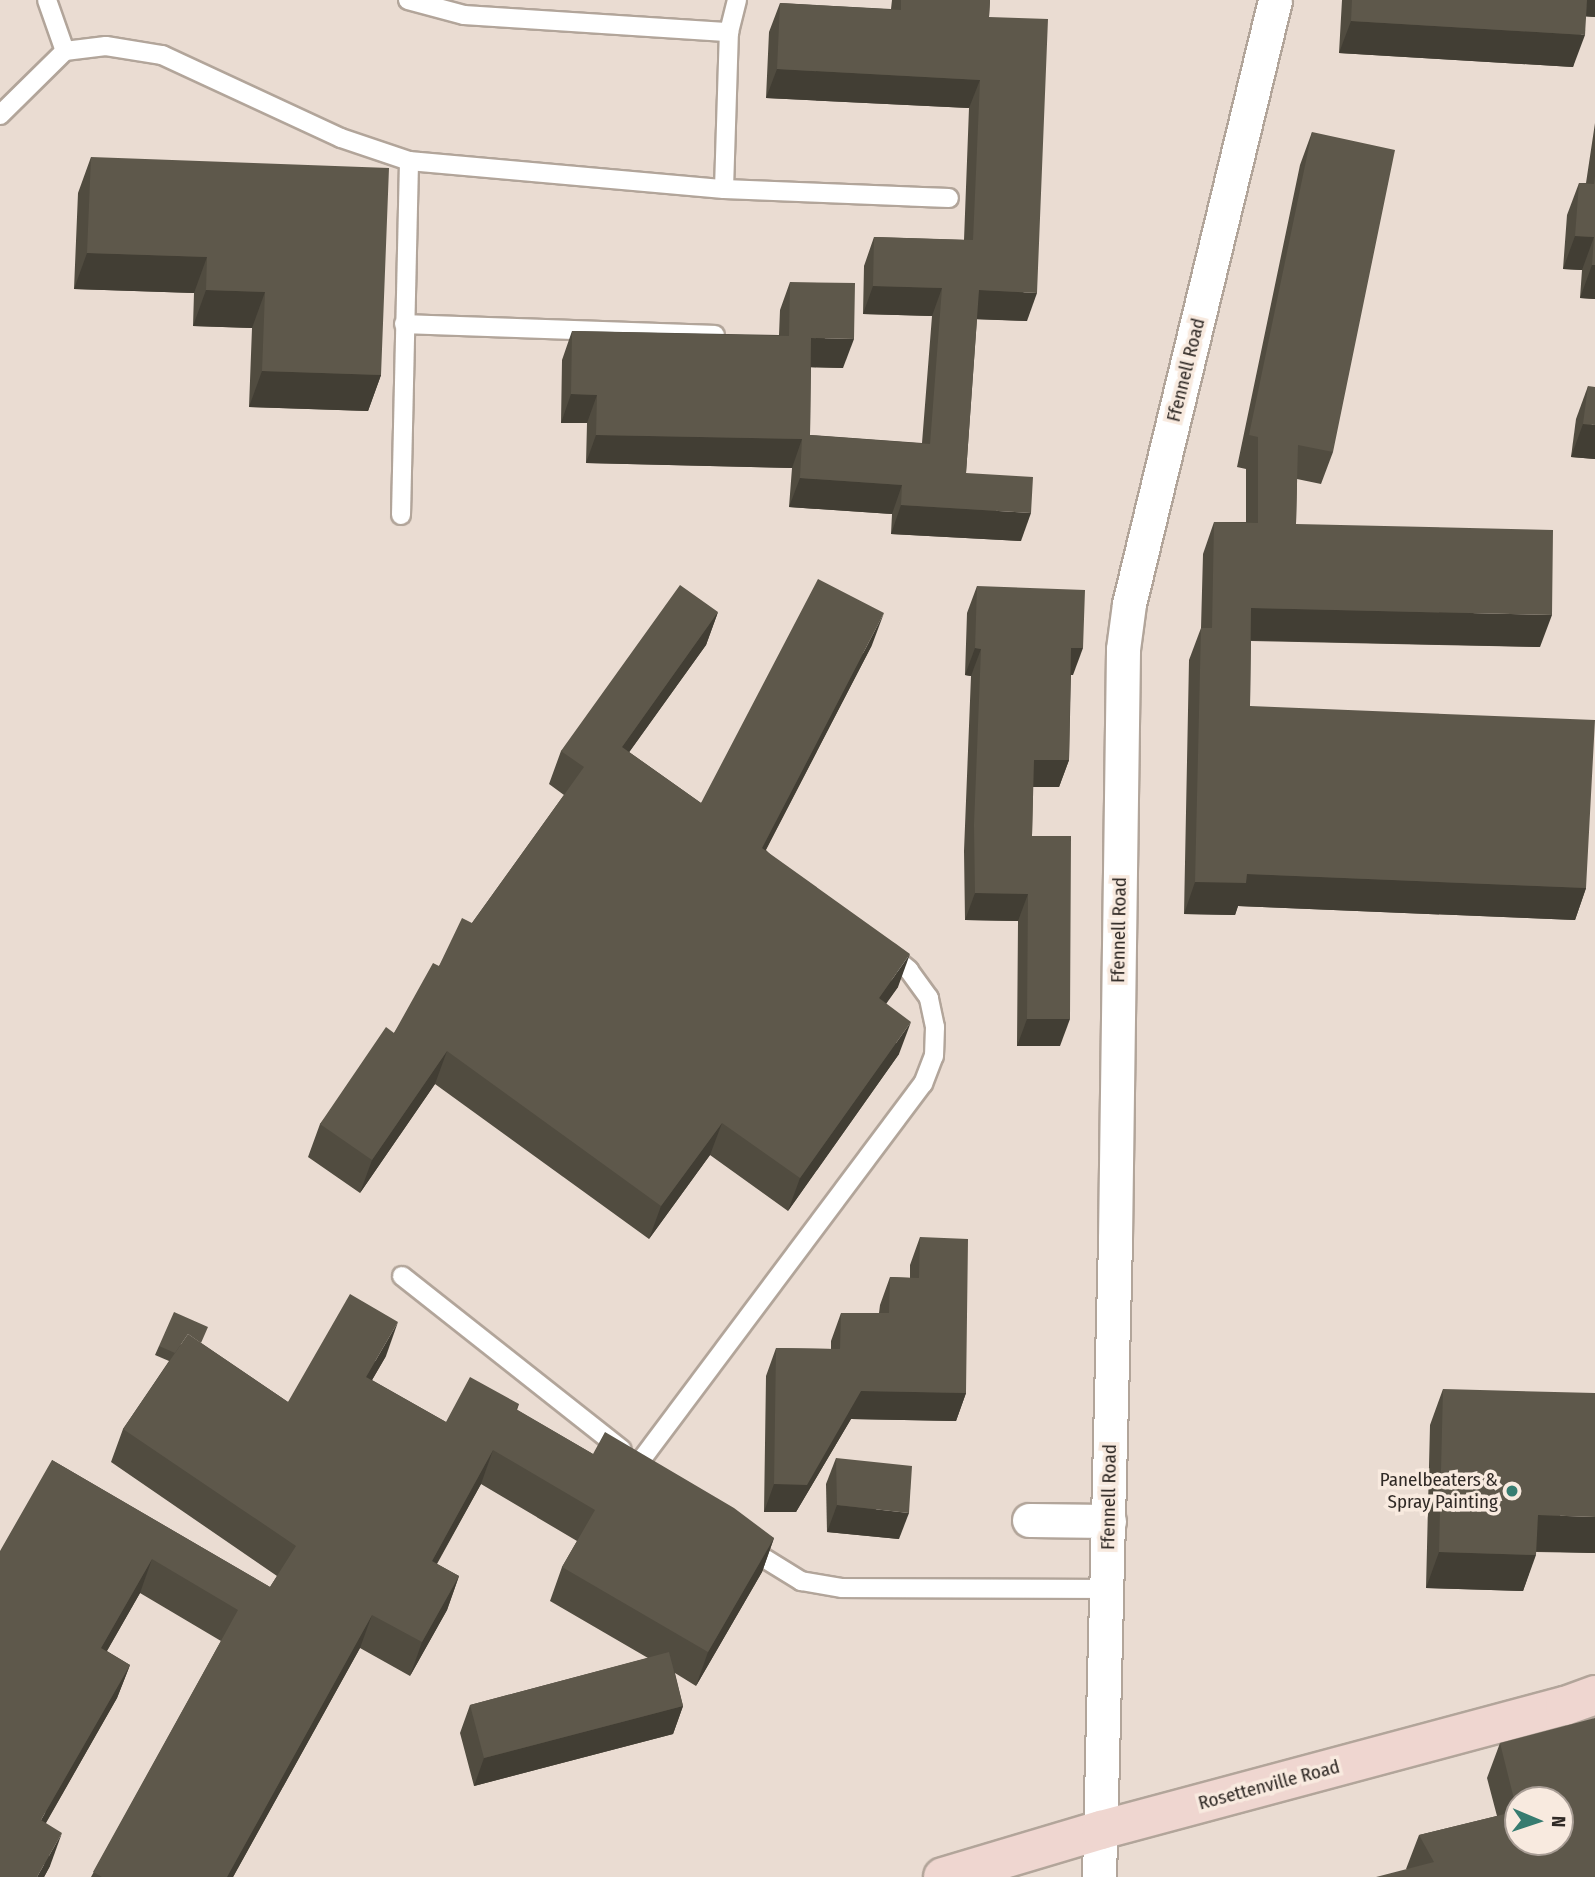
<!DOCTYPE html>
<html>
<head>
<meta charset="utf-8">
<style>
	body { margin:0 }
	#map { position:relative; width:1595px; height:1877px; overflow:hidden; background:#eadcd2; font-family:"Fira Sans Condensed",sans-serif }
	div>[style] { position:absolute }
	.roads { filter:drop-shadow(2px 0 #b2a59a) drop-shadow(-2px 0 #b2a59a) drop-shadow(0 2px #b2a59a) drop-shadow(0 -2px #b2a59a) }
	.lane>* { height:18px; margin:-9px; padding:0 9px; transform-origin:9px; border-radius:9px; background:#fff }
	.street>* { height:33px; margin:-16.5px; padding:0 16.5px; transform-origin:16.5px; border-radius:16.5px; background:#fff }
	.secondary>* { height:38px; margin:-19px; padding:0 19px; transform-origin:19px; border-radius:19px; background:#efd6d0 }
	.wall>* { inset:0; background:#514c40 }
	.shaded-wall>* { inset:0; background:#423e34 }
	.building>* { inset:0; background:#5e584b }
	.dots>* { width:19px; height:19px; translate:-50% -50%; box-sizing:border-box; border:4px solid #f8eadf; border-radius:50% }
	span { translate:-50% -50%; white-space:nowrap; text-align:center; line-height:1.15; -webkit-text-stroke:7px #f8eadf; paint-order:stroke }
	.street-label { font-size:19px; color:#302a26 }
	.poi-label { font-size:19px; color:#302a26 }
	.right { translate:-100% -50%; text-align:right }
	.north { position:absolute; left:1504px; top:1786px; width:70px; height:70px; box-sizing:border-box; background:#f8eadf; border:2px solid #a89d95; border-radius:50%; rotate:92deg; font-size:19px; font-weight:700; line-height:28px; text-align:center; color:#302a26 }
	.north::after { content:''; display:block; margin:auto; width:24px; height:32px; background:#377c70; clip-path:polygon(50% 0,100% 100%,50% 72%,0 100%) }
</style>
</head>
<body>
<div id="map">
	<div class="roads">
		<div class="lane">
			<i style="left:47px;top:0;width:54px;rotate:70.6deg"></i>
			<i style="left:408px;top:0;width:58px;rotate:15deg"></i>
			<i style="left:464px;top:15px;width:266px;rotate:3.7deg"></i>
			<i style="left:0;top:115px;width:91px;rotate:-44.6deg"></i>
			<i style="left:65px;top:51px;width:41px;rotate:-7deg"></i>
			<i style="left:106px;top:46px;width:57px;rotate:9.1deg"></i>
			<i style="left:162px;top:55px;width:197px;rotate:24.9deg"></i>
			<i style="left:341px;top:138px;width:72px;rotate:18.7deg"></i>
			<i style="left:409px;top:161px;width:316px;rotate:5.1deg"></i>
			<i style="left:724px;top:189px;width:225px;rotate:2.3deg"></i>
			<i style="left:724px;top:189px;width:157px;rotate:-88.2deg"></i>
			<i style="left:729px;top:32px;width:33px;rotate:-76deg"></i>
			<i style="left:404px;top:324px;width:311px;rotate:2deg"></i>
			<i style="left:401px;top:515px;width:354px;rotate:-88.7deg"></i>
			<i style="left:402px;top:1276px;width:280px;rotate:38.3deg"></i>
			<i style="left:639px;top:1463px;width:474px;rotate:-53.2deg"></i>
			<i style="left:923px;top:1084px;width:30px;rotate:-69deg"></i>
			<i style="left:934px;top:1056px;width:29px;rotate:-88deg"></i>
			<i style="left:935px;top:1027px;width:30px;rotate:-102deg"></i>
			<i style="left:929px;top:998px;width:34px;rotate:-126deg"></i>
			<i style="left:909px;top:970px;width:26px;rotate:-140deg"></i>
			<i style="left:746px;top:1547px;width:65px;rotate:31.7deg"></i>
			<i style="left:801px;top:1581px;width:42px;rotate:9.7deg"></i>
			<i style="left:842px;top:1588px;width:265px;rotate:0.2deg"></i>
		</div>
		<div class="street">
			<i style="left:1029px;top:1520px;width:80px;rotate:0.7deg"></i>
			<i style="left:1099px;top:1877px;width:638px;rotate:-88.56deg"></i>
			<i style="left:1115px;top:1239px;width:590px;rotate:-89.22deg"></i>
			<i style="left:1123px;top:649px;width:45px;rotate:-82.4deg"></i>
			<i style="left:1129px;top:604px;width:621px;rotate:-76.41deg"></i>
		</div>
		<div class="secondary">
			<i style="left:943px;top:1877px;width:165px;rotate:-16.6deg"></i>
			<i style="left:1101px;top:1830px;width:480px;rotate:-15deg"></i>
			<i style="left:1565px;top:1706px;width:32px;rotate:-20deg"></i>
		</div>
	</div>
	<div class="wall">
		<i style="clip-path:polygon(892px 0,990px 0,989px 17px,1027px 321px,977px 319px,966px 473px,1021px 541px,891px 534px,892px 514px,789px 507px,792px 468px,586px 463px,587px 423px,561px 423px,562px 360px,572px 331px,779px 335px,780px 310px,790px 282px,843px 368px,811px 367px,810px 435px,922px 443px,932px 316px,863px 314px,864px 266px,874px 237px,964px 240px,969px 108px,766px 98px,769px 32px,780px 3px,891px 9px)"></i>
		<i style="clip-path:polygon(1342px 0,1595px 0,1595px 17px,1586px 16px,1573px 67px,1339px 53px)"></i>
		<i style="clip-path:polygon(1595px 123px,1595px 299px,1580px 298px,1582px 270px,1563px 269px,1567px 215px,1579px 183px,1586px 183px)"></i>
		<i style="clip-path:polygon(1312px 132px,1333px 452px,1321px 484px,1297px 479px,1296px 524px,1540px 647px,1251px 641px,1250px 706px,1586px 888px,1575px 920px,1238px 906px,1235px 915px,1184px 914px,1189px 660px,1201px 628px,1203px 554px,1214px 522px,1246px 522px,1246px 469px,1237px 467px,1300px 165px)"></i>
		<i style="clip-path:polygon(91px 157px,381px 375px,368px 411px,249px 407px,252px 328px,193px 326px,194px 293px,74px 289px,78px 193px)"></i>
		<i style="clip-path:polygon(1588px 386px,1595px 459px,1571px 457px,1576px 419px)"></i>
		<i style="clip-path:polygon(977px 586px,1073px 675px,1071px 675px,1069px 760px,1059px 787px,1033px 787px,1032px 836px,1060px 1046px,1017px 1046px,1018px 921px,965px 920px,964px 851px,971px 676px,965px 675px,967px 613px)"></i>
		<i style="clip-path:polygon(718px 612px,706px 645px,629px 752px,701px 803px,872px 645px,766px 850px,898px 987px,886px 1003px,899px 1054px,788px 1211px,710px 1155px,649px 1239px,435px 1084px,360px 1193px,308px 1157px,320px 1124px,394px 1033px,439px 966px,472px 923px,564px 795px,549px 784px,561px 751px)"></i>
		<i style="clip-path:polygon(920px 1237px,966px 1393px,956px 1421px,851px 1419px,796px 1512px,764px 1512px,766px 1376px,776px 1348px,831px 1349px,831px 1341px,841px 1313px,879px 1313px,880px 1305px,890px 1277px,910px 1278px,910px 1265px)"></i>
		<i style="clip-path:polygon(201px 1343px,288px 1402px,386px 1356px,372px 1380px,446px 1422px,519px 1404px,517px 1410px,593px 1454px,774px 1538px,762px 1572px,696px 1686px,675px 1673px,683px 1706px,673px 1734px,474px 1786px,460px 1733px,470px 1705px,648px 1658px,550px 1601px,562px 1567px,577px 1541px,481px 1484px,437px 1564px,459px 1576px,447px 1610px,410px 1676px,360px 1648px,233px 1877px,91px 1877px,221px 1641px,140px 1593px,107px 1651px,130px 1665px,117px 1698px,46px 1823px,50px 1866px,44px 1877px,52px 1460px,270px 1587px,277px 1576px,111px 1462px,123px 1429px,169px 1361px,155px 1355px,159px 1346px)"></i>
		<i style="clip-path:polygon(1443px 1389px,1595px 1553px,1536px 1552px,1523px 1591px,1426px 1588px,1430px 1425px)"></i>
		<i style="clip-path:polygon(836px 1458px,899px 1539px,827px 1532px,826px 1484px)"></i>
		<i style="clip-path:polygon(1500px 1743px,1595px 1877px,1406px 1869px,1419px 1835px,1497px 1816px,1487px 1778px)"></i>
	</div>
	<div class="shaded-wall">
		<i style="clip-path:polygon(1582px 0,1595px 0,1595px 17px,1576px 16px)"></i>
		<i style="clip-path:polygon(1351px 21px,1585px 35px,1573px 67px,1339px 53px)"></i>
		<i style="clip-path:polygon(777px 69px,980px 80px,969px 108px,766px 98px)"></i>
		<i style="clip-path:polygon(1575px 236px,1594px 237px,1582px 270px,1563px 269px)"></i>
		<i style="clip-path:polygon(87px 253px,207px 257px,194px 293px,74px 289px)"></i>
		<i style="clip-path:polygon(1592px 265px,1595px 265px,1595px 299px,1580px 298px)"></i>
		<i style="clip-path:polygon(873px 286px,942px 288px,932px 316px,863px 314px)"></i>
		<i style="clip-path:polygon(206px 290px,265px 292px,252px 328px,193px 326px)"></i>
		<i style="clip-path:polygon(979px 290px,1037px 293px,1027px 321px,969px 319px)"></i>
		<i style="clip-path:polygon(811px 338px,854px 339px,843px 368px,801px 367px)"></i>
		<i style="clip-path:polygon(262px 371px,381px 375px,368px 411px,249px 407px)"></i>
		<i style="clip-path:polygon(571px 394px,597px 395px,587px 423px,561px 423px)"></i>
		<i style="clip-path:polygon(1583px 424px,1595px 425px,1595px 459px,1571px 457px)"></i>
		<i style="clip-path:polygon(596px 435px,802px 439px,792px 468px,586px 463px)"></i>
		<i style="clip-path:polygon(800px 478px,902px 485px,892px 514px,789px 507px)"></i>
		<i style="clip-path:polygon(901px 505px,1031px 513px,1021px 541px,891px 534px)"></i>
		<i style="clip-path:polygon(1251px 608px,1552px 615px,1540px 647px,1240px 640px)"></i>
		<i style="clip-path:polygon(718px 612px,706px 645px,610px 779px,622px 747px)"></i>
		<i style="clip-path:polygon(884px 613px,872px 645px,750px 880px,762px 848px)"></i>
		<i style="clip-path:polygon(975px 648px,981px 649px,971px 676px,965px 675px)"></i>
		<i style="clip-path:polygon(1071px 648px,1083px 648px,1073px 675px,1062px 675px)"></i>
		<i style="clip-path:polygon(1034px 760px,1069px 760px,1059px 787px,1025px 787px)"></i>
		<i style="clip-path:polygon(1247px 874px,1586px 888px,1575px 920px,1238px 906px,1235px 915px,1184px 914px,1195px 882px)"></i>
		<i style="clip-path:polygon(975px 893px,1028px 894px,1018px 921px,965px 920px)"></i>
		<i style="clip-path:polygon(910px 954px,898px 987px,867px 1031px,879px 998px)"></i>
		<i style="clip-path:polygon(1027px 1019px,1070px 1019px,1060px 1046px,1017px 1046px)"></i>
		<i style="clip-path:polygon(911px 1022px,899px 1054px,788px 1211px,800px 1178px)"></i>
		<i style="clip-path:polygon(447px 1051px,435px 1084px,360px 1193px,372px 1160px)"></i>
		<i style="clip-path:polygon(722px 1123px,710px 1155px,649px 1239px,661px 1206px)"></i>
		<i style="clip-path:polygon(398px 1322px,386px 1356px,354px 1411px,366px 1377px)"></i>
		<i style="clip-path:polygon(861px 1391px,966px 1393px,956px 1421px,851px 1419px,796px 1512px,764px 1512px,774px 1484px)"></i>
		<i style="clip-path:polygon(493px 1450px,481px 1484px,419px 1595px,432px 1561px)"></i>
		<i style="clip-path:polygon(837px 1505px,909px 1513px,899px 1539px,827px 1532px)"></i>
		<i style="clip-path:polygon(1538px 1515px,1595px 1517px,1595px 1553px,1525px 1551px)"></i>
		<i style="clip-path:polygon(774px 1538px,762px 1572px,696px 1686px,708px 1652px)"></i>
		<i style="clip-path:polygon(1439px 1552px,1536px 1555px,1523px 1591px,1426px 1588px)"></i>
		<i style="clip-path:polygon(152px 1559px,140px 1593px,89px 1682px,101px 1648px)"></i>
		<i style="clip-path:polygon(459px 1576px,447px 1610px,410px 1676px,422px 1642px)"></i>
		<i style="clip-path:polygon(372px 1615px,360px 1648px,233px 1877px,227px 1877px)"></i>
		<i style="clip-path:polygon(130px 1665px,117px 1698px,28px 1854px,41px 1820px)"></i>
		<i style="clip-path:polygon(683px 1706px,673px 1734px,474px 1786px,484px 1758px)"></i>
		<i style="clip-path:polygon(62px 1833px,50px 1866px,44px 1877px,37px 1877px)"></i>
	</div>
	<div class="building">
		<i style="clip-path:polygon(901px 0,990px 0,989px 17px,1048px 19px,1037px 293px,979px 290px,966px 473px,1033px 477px,1031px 513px,901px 505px,902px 485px,800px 478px,802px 439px,596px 435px,597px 395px,571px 394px,572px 331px,789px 336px,790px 282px,855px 283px,854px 339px,811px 338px,810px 435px,930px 444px,942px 288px,873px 286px,874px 237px,973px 240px,980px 80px,777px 69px,780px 3px,901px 10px)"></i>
		<i style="clip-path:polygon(1352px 0,1587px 0,1585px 35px,1351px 21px)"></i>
		<i style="clip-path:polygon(1312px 132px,1395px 150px,1333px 452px,1298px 445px,1296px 524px,1553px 530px,1552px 615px,1251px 608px,1250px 706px,1595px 720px,1586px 888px,1247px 874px,1246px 883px,1195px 882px,1201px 628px,1212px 628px,1214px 522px,1258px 523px,1258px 437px,1249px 435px)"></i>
		<i style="clip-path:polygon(91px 157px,389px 168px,381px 375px,262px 371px,265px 292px,206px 290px,207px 257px,87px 253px)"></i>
		<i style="clip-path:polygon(1595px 176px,1595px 265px,1592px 265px,1594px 237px,1575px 236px,1579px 183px,1594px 184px)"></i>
		<i style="clip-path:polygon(1588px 386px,1595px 387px,1595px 425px,1583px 424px)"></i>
		<i style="clip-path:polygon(818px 579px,884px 613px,762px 848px,910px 954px,879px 998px,911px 1022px,800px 1178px,722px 1123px,661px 1206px,447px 1051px,372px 1160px,320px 1124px,386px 1027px,394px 1033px,433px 963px,439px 966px,462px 918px,472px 923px,584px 767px,561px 751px,680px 585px,718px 612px,622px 747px,701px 803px)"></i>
		<i style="clip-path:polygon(977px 586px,1085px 590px,1083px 648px,1071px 648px,1069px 760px,1034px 760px,1032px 836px,1071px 836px,1070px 1019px,1027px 1019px,1028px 894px,975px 893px,974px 825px,981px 649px,975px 648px)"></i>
		<i style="clip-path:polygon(920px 1237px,968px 1239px,966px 1393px,861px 1391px,807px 1485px,774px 1484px,776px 1348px,840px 1349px,841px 1313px,889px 1313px,890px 1277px,919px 1278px)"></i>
		<i style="clip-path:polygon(350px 1294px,398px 1322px,366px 1377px,446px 1422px,470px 1377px,519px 1404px,516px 1409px,593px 1454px,605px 1432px,734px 1508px,774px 1538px,708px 1652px,562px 1567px,595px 1510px,493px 1450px,432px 1561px,459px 1576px,422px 1642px,372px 1615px,227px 1877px,102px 1877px,93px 1872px,238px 1610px,152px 1559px,101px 1648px,130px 1665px,41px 1820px,62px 1833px,37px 1877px,0 1877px,0 1551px,52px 1460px,270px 1587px,296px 1546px,123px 1429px,188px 1334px,288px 1402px)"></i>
		<i style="clip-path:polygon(174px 1312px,208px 1327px,201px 1343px,188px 1334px,175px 1353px,159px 1346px)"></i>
		<i style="clip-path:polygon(1443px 1389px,1595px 1393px,1595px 1517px,1538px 1515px,1536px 1555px,1439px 1552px)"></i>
		<i style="clip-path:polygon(836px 1458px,912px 1466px,909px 1513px,837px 1505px)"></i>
		<i style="clip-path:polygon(669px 1652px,683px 1706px,484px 1758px,470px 1705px)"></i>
		<i style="clip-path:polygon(evenodd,1595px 1718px,1595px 1877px,1376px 1877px,1434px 1862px,1419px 1835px,1517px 1811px,1500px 1743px,1595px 1718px,1518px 1800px,1560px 1800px,1560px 1842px,1518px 1842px,1518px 1800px)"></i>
	</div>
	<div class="dots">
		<i style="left:1512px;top:1491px;background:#377c70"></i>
	</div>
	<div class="street-label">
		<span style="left:1186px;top:370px;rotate:-76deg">Ffennell Road</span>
		<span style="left:1119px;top:930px;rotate:-89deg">Ffennell Road</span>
		<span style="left:1109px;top:1497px;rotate:-89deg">Ffennell Road</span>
		<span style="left:1269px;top:1785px;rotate:-15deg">Rosettenville Road</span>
	</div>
	<div class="poi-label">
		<span class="right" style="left:1498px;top:1491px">Panelbeaters &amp;<br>Spray Painting</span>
	</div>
	<div class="north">N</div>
</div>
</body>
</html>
